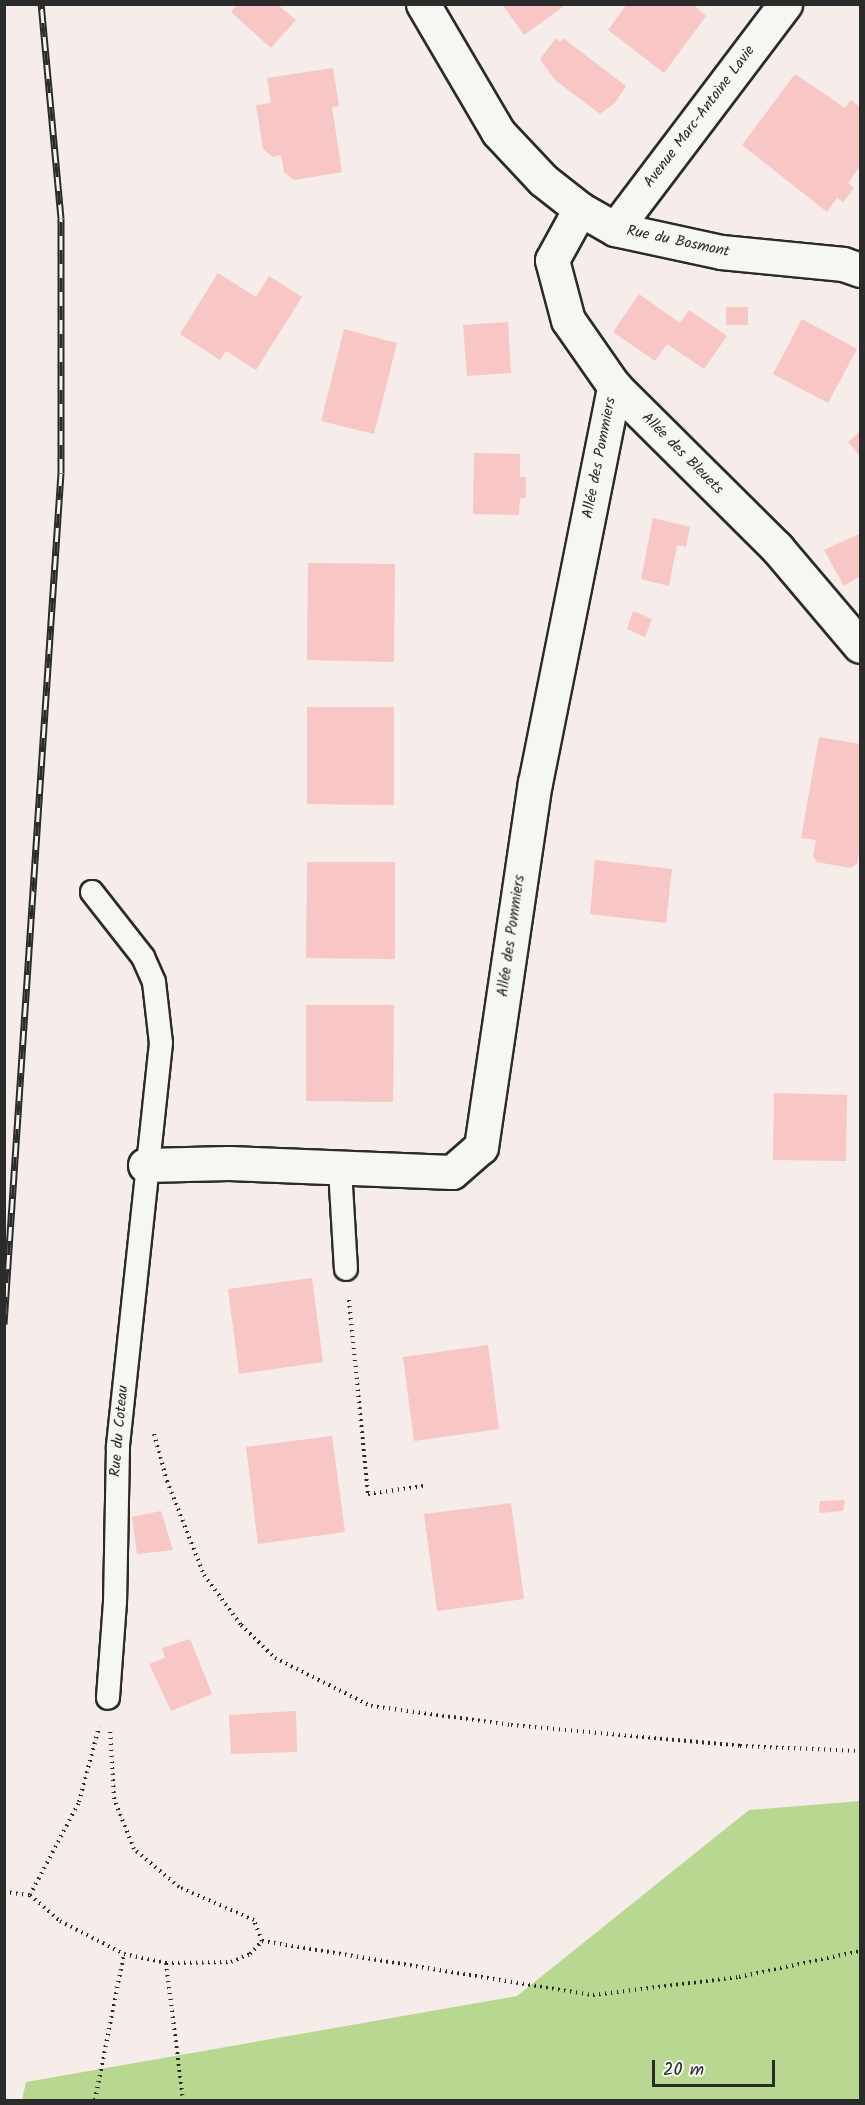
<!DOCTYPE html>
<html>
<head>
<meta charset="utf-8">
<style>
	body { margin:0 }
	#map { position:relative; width:865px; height:2105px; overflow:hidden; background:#f6ece9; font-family:Kalam,sans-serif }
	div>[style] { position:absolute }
	.green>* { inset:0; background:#b8d891 }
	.building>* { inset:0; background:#f7c6c5 }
	.path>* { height:4px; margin-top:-2px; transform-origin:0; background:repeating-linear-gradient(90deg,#2b2b2b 0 1.5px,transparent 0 6px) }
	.roads { filter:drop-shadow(2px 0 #2b2b2b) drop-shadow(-2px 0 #2b2b2b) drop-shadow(0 2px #2b2b2b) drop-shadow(0 -2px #2b2b2b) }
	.service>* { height:22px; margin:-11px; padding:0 11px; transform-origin:11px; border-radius:11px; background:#f6f6f2 }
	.minor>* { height:33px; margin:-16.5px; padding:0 16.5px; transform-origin:16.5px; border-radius:16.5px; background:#f6f6f2 }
	.tertiary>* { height:33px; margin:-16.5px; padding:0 16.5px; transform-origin:16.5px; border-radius:16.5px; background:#f6f6f2 }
	.rail>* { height:7px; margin-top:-3.5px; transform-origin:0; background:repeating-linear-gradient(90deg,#f6f6f2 0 14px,#2b2b2b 0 28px); box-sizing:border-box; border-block:2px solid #2b2b2b }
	span { translate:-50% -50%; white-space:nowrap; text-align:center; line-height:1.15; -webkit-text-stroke:4.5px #f6f6f2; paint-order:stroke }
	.street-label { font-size:15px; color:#2b2b2b }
	.frame { position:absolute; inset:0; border:6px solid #2b2b2b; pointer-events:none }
	.scale { position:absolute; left:652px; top:2060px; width:123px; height:27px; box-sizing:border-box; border:3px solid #2b2b2b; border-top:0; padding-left:8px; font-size:18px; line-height:21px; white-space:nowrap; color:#2b2b2b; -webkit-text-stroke:4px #f6f6f2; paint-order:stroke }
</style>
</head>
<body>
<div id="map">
	<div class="green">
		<i style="clip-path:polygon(860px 1801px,860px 2100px,22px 2100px,26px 2082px,517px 1996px,749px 1810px)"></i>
	</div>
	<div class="building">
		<i style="clip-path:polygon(502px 4px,567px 4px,524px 35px)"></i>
		<i style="clip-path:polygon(627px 4px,693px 4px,706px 16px,664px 73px,608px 30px)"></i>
		<i style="clip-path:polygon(237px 5px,278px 5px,296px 20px,271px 48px,231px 12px)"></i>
		<i style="clip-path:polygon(556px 38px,560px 42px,563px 38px,626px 86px,615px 103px,600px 114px,555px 80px,540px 59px)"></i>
		<i style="clip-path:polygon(333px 68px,339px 106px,332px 107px,342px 172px,294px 180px,284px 172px,281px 155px,273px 157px,263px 149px,256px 105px,271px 103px,267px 78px)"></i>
		<i style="clip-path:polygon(795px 74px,845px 108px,851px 100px,860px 107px,860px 166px,848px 183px,854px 188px,843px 202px,837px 198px,827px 212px,742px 145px)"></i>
		<i style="clip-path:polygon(218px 273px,256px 297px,269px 276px,302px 297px,256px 370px,226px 351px,220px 360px,180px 334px)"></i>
		<i style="clip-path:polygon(639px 294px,680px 323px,689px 310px,727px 336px,704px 369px,667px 344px,655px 361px,613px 332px)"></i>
		<i style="clip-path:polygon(726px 307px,748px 307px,748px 325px,726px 325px)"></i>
		<i style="clip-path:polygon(802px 319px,857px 349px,828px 403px,773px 374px)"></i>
		<i style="clip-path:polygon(508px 322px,511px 373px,467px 376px,463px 325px)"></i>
		<i style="clip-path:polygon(344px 329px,397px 343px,374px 434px,321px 421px)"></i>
		<i style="clip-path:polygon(860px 431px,860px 456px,848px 442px)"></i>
		<i style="clip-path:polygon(474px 453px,520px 454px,520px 477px,526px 477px,526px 498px,520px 498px,519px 515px,473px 514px)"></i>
		<i style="clip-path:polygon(653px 518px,690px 527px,686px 547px,677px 545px,669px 586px,641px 579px)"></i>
		<i style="clip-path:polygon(859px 534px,860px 576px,844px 586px,824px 550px)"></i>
		<i style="clip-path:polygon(308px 563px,395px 564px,394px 662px,307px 660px)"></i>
		<i style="clip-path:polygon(633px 611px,652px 619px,645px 637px,627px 629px)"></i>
		<i style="clip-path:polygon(307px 707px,394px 707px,394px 805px,307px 804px)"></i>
		<i style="clip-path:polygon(819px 737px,860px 744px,860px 848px,857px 864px,850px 868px,817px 862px,813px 856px,816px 840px,801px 838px)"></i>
		<i style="clip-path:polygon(595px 860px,672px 869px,666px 923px,590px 914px)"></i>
		<i style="clip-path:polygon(307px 862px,395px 862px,395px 959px,306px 958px)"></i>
		<i style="clip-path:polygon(306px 1005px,394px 1005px,393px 1102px,306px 1101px)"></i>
		<i style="clip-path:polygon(774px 1093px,847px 1095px,846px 1161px,773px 1160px)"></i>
		<i style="clip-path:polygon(312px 1278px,323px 1362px,239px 1374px,228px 1289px)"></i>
		<i style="clip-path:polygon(488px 1345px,499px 1429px,414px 1441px,403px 1357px)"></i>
		<i style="clip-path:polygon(332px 1436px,345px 1532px,258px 1544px,246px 1447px)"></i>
		<i style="clip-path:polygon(845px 1500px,843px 1511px,819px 1513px,820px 1501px)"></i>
		<i style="clip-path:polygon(511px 1503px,524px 1599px,437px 1611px,424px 1514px)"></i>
		<i style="clip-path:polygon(161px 1511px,173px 1550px,137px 1554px,132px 1517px)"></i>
		<i style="clip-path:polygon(190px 1639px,212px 1694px,171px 1711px,149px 1664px,165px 1658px,162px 1648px)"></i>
		<i style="clip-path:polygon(296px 1711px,297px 1752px,231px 1754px,229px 1715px)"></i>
	</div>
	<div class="path">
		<i style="left:349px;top:1300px;width:195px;rotate:84.4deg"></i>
		<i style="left:368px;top:1494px;width:56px;rotate:-8.3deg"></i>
		<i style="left:154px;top:1434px;width:49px;rotate:74.5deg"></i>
		<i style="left:167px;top:1481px;width:101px;rotate:68.5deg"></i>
		<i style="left:204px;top:1575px;width:62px;rotate:53.5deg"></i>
		<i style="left:241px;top:1625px;width:47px;rotate:44.1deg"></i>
		<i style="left:275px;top:1658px;width:107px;rotate:26.6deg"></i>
		<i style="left:371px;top:1706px;width:141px;rotate:7.7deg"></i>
		<i style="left:511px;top:1725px;width:230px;rotate:5.2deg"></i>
		<i style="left:740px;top:1746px;width:120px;rotate:2.4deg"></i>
		<i style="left:4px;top:1892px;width:26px;rotate:7deg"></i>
		<i style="left:30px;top:1895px;width:40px;rotate:41deg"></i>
		<i style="left:60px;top:1921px;width:72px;rotate:27.3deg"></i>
		<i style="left:124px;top:1954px;width:43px;rotate:12.1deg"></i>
		<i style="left:166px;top:1963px;width:65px;rotate:-0.9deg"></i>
		<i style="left:231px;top:1962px;width:21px;rotate:-23deg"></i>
		<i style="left:250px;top:1954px;width:18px;rotate:-47deg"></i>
		<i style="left:262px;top:1941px;width:22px;rotate:-111deg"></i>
		<i style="left:254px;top:1920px;width:82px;rotate:-156.3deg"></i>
		<i style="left:179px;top:1887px;width:59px;rotate:-139.8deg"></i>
		<i style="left:134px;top:1849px;width:54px;rotate:-111.8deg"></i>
		<i style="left:114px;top:1799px;width:70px;rotate:-93.3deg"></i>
		<i style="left:30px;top:1895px;width:105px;rotate:-62.2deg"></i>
		<i style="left:79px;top:1802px;width:78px;rotate:-75.1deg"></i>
		<i style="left:262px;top:1941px;width:335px;rotate:9.3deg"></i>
		<i style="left:593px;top:1995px;width:147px;rotate:-7deg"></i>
		<i style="left:739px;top:1977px;width:124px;rotate:-12.1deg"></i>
		<i style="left:166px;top:1963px;width:138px;rotate:82.9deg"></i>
		<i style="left:95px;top:2100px;width:149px;rotate:-78.8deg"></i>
	</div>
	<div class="roads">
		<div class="service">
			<i style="left:92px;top:892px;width:83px;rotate:51.9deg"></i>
			<i style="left:143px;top:957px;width:27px;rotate:66deg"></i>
			<i style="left:154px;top:982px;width:61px;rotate:83.5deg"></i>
			<i style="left:161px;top:1043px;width:407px;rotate:96.1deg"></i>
			<i style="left:118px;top:1448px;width:154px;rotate:91.1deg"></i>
			<i style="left:115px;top:1602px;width:96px;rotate:94.2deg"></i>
			<i style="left:340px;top:1169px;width:100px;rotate:86.6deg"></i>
		</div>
		<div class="minor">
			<i style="left:580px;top:209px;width:58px;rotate:118.8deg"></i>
			<i style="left:552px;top:260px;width:62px;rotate:75.1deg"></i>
			<i style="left:568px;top:320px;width:80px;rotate:55.1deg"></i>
			<i style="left:614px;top:386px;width:230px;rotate:44.8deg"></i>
			<i style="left:777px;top:548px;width:128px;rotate:49.7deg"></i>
			<i style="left:615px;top:229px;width:282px;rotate:-52.9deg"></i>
			<i style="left:145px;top:1165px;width:84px;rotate:-1.4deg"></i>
			<i style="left:229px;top:1163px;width:223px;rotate:2.3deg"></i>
			<i style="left:452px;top:1172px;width:38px;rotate:-41deg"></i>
			<i style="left:481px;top:1147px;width:368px;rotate:-81.6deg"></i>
			<i style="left:535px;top:783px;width:405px;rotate:-78.7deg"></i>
		</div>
		<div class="tertiary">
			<i style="left:423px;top:4px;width:148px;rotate:59.6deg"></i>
			<i style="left:498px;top:132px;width:66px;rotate:46.8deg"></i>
			<i style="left:543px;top:180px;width:47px;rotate:38.1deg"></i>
			<i style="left:580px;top:209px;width:40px;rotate:29.7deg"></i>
			<i style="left:615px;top:229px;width:108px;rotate:12.2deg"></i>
			<i style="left:721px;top:252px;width:123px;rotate:5.6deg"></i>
			<i style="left:843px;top:264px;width:18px;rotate:19deg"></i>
		</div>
	</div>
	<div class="rail">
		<i style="left:4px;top:1324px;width:853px;rotate:-86.17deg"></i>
		<i style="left:61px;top:473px;width:255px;rotate:-90deg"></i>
		<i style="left:61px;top:218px;width:215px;rotate:-95.3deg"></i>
	</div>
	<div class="street-label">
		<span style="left:700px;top:117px;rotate:-53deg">Avenue Marc-Antoine Lavie</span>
		<span style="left:678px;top:242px;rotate:12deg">Rue du Bosmont</span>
		<span style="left:682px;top:454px;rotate:45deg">Allée des Bleuets</span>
		<span style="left:600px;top:458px;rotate:-79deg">Allée des Pommiers</span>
		<span style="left:512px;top:936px;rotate:-82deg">Allée des Pommiers</span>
		<span style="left:120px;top:1431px;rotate:-85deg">Rue du Coteau</span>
	</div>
	<div class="frame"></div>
	<div class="scale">20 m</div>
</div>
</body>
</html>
